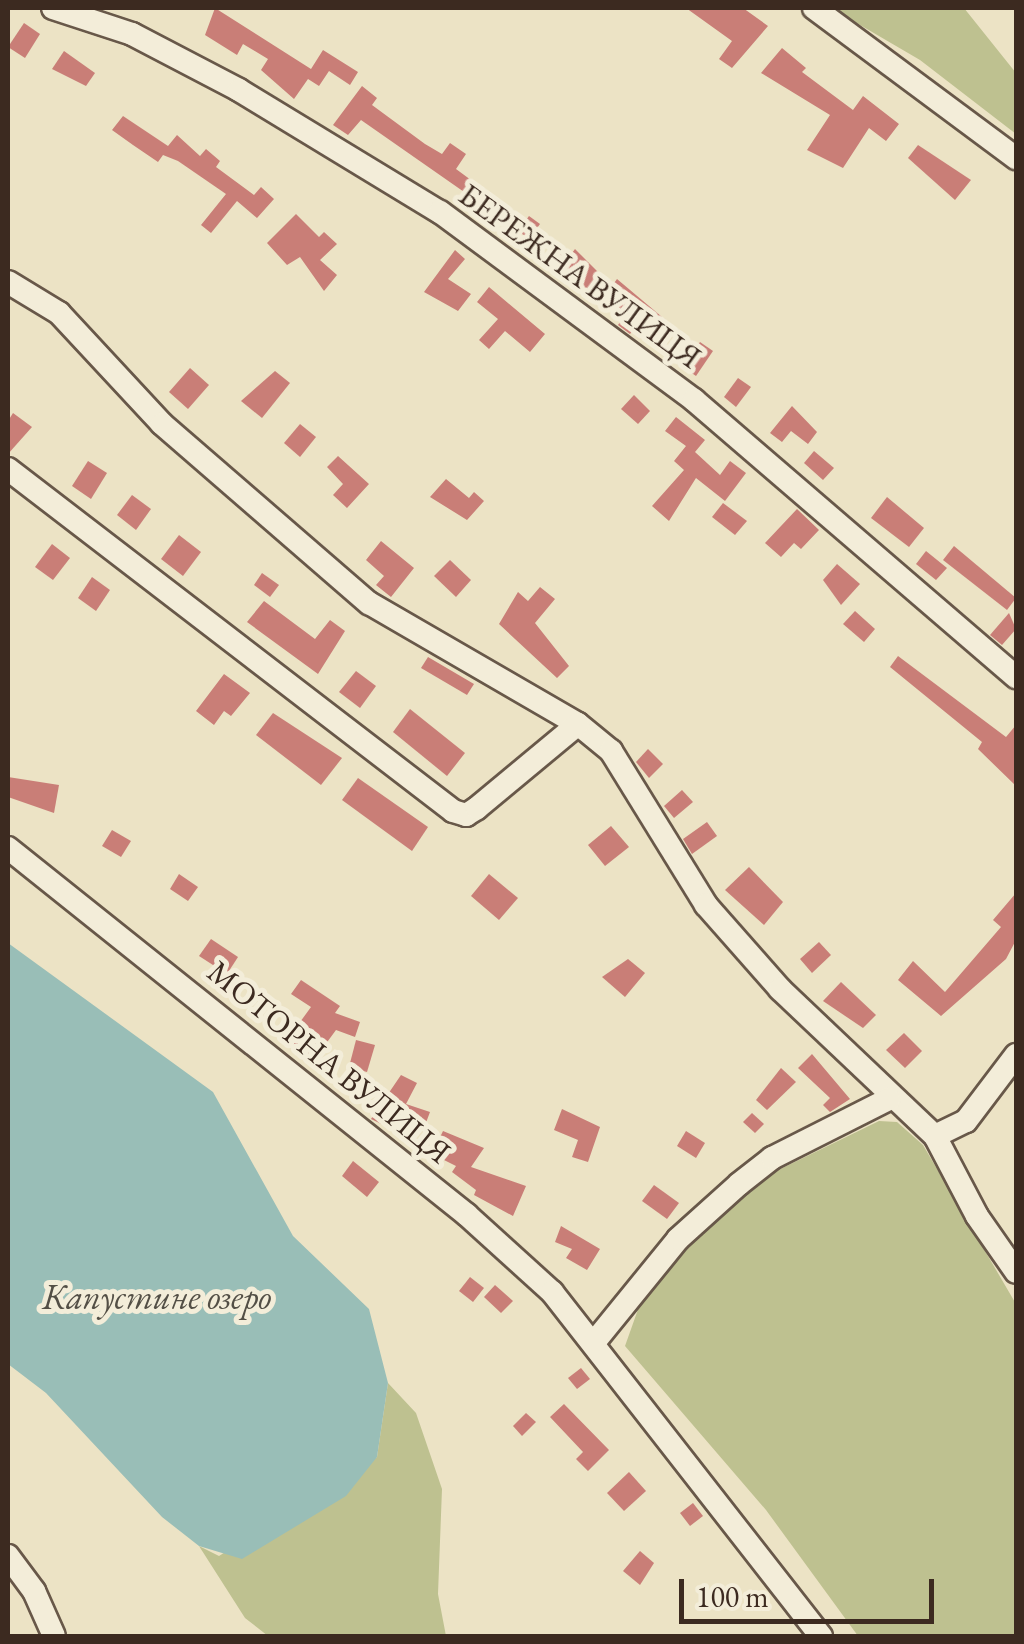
<!DOCTYPE html>
<html>
<head>
<meta charset="utf-8">
<style>
	body { margin:0 }
	#map { position:relative; width:1024px; height:1644px; overflow:hidden; background:#ece3c5; font-family:"EB Garamond",serif }
	div>[style] { position:absolute }
	.green>* { inset:0; background:#bec190 }
	.water>* { inset:0; background:#99beb7 }
	.building>* { inset:0; background:#c97e77 }
	.roads { filter:drop-shadow(2px 0 #685849) drop-shadow(-2px 0 #685849) drop-shadow(0 2px #685849) drop-shadow(0 -2px #685849) }
	.minor>* { height:22px; margin:-11px; padding:0 11px; transform-origin:11px; border-radius:11px; background:#f3edd9 }
	span { translate:-50% -50%; white-space:nowrap; text-align:center; line-height:1.15; -webkit-text-stroke:10px #f3edd9; paint-order:stroke }
	.street-label { font-size:32px; color:#3c2a20 }
	.water-label { font-size:35px; color:#534f46; font-style:italic }
	.frame { position:absolute; inset:0; border:10px solid #3c2a20; pointer-events:none }
	.scale { position:absolute; left:679px; top:1579px; width:255px; height:45px; box-sizing:border-box; border:5px solid #3c2a20; border-top:0; padding-left:12px; font-size:30px; line-height:35px; white-space:nowrap; color:#3c2a20; -webkit-text-stroke:8px #f3edd9; paint-order:stroke }
</style>
</head>
<body>
<div id="map">
	<div class="green">
		<i style="clip-path:polygon(831px 8px,964px 8px,1016px 73px,1016px 134px,920px 60px)"></i>
		<i style="clip-path:polygon(879px 1121px,897px 1122px,923px 1145px,1016px 1304px,1016px 1636px,858px 1636px,766px 1510px,625px 1346px,641px 1301px,691px 1240px,764px 1177px)"></i>
		<i style="clip-path:polygon(388px 1383px,416px 1413px,442px 1489px,438px 1594px,446px 1636px,268px 1636px,245px 1618px,199px 1546px,219px 1556px,377px 1457px)"></i>
	</div>
	<div class="water">
		<i style="clip-path:polygon(8px 943px,213px 1092px,293px 1236px,369px 1309px,388px 1383px,377px 1457px,346px 1496px,242px 1559px,199px 1546px,162px 1517px,46px 1393px,8px 1364px)"></i>
	</div>
	<div class="building">
		<i style="clip-path:polygon(215px 8px,311px 69px,323px 50px,358px 72px,350px 85px,329px 71px,319px 86px,308px 79px,294px 99px,261px 70px,268px 59px,243px 44px,237px 55px,205px 35px)"></i>
		<i style="clip-path:polygon(686px 8px,743px 8px,768px 26px,732px 68px,719px 59px,732px 41px)"></i>
		<i style="clip-path:polygon(24px 23px,40px 34px,25px 58px,8px 47px)"></i>
		<i style="clip-path:polygon(782px 48px,806px 68px,802px 72px,853px 110px,863px 96px,899px 124px,886px 141px,869px 128px,843px 168px,807px 150px,830px 115px,761px 73px)"></i>
		<i style="clip-path:polygon(64px 51px,95px 73px,86px 86px,52px 69px)"></i>
		<i style="clip-path:polygon(362px 86px,377px 98px,372px 105px,425px 144px,442px 154px,450px 143px,466px 154px,456px 169px,475px 183px,467px 194px,361px 120px,348px 135px,333px 125px)"></i>
		<i style="clip-path:polygon(123px 116px,168px 146px,177px 135px,200px 156px,206px 149px,220px 161px,216px 167px,254px 195px,261px 187px,274px 199px,257px 218px,237px 201px,211px 233px,201px 225px,226px 194px,178px 161px,163px 155px,158px 162px,133px 145px,112px 130px)"></i>
		<i style="clip-path:polygon(918px 145px,971px 180px,955px 200px,908px 158px)"></i>
		<i style="clip-path:polygon(296px 214px,319px 237px,324px 232px,337px 244px,320px 260px,337px 275px,324px 291px,300px 257px,287px 265px,267px 243px)"></i>
		<i style="clip-path:polygon(529px 216px,540px 224px,529px 239px,518px 231px)"></i>
		<i style="clip-path:polygon(554px 246px,569px 257px,575px 249px,612px 286px,617px 279px,668px 322px,655px 340px,636px 326px,630px 334px,618px 325px,625px 315px,544px 260px)"></i>
		<i style="clip-path:polygon(455px 250px,465px 259px,448px 279px,471px 294px,458px 311px,424px 292px)"></i>
		<i style="clip-path:polygon(489px 287px,545px 334px,530px 352px,505px 331px,489px 349px,479px 340px,498px 319px,477px 302px)"></i>
		<i style="clip-path:polygon(700px 342px,713px 351px,696px 376px,683px 367px)"></i>
		<i style="clip-path:polygon(190px 368px,209px 385px,188px 409px,169px 392px)"></i>
		<i style="clip-path:polygon(275px 371px,290px 383px,262px 418px,241px 401px)"></i>
		<i style="clip-path:polygon(738px 378px,751px 387px,736px 407px,724px 397px)"></i>
		<i style="clip-path:polygon(634px 395px,650px 411px,638px 424px,621px 409px)"></i>
		<i style="clip-path:polygon(792px 406px,817px 432px,808px 444px,791px 431px,782px 442px,770px 433px)"></i>
		<i style="clip-path:polygon(13px 413px,32px 427px,8px 454px,8px 421px)"></i>
		<i style="clip-path:polygon(676px 417px,705px 440px,695px 452px,720px 475px,730px 461px,746px 473px,725px 501px,696px 478px,669px 521px,652px 506px,684px 470px,674px 461px,686px 446px,665px 431px)"></i>
		<i style="clip-path:polygon(300px 424px,316px 437px,300px 457px,284px 443px)"></i>
		<i style="clip-path:polygon(814px 451px,834px 468px,823px 480px,804px 463px)"></i>
		<i style="clip-path:polygon(338px 456px,369px 484px,347px 508px,333px 495px,343px 484px,327px 467px)"></i>
		<i style="clip-path:polygon(88px 461px,107px 473px,91px 499px,72px 486px)"></i>
		<i style="clip-path:polygon(446px 479px,469px 498px,474px 492px,484px 501px,467px 520px,430px 497px)"></i>
		<i style="clip-path:polygon(132px 495px,151px 509px,136px 530px,117px 515px)"></i>
		<i style="clip-path:polygon(887px 497px,924px 528px,909px 547px,871px 518px)"></i>
		<i style="clip-path:polygon(723px 503px,747px 521px,735px 535px,712px 517px)"></i>
		<i style="clip-path:polygon(797px 509px,819px 530px,801px 549px,794px 543px,781px 557px,765px 543px)"></i>
		<i style="clip-path:polygon(179px 535px,201px 552px,183px 576px,161px 559px)"></i>
		<i style="clip-path:polygon(381px 541px,414px 568px,391px 597px,376px 585px,384px 576px,366px 560px)"></i>
		<i style="clip-path:polygon(52px 544px,70px 558px,53px 580px,35px 567px)"></i>
		<i style="clip-path:polygon(954px 546px,1016px 598px,1007px 610px,943px 560px)"></i>
		<i style="clip-path:polygon(926px 551px,947px 568px,936px 580px,916px 564px)"></i>
		<i style="clip-path:polygon(450px 560px,471px 580px,456px 597px,434px 576px)"></i>
		<i style="clip-path:polygon(837px 564px,860px 584px,841px 605px,823px 580px)"></i>
		<i style="clip-path:polygon(262px 573px,279px 585px,270px 597px,254px 585px)"></i>
		<i style="clip-path:polygon(92px 577px,110px 590px,96px 611px,78px 598px)"></i>
		<i style="clip-path:polygon(540px 587px,555px 599px,535px 623px,569px 666px,557px 678px,499px 624px,518px 592px,528px 601px)"></i>
		<i style="clip-path:polygon(264px 601px,315px 639px,330px 620px,345px 631px,318px 674px,247px 622px)"></i>
		<i style="clip-path:polygon(855px 611px,875px 629px,864px 642px,843px 624px)"></i>
		<i style="clip-path:polygon(1009px 613px,1016px 629px,1002px 645px,990px 635px)"></i>
		<i style="clip-path:polygon(898px 656px,1006px 737px,1016px 725px,1016px 786px,978px 749px,982px 742px,890px 667px)"></i>
		<i style="clip-path:polygon(428px 657px,474px 684px,467px 695px,421px 668px)"></i>
		<i style="clip-path:polygon(356px 671px,376px 686px,360px 708px,339px 692px)"></i>
		<i style="clip-path:polygon(224px 674px,250px 693px,231px 716px,224px 711px,214px 725px,196px 711px)"></i>
		<i style="clip-path:polygon(410px 709px,465px 753px,447px 776px,393px 732px)"></i>
		<i style="clip-path:polygon(273px 713px,342px 758px,321px 785px,256px 735px)"></i>
		<i style="clip-path:polygon(648px 749px,663px 764px,649px 778px,636px 762px)"></i>
		<i style="clip-path:polygon(8px 777px,59px 785px,54px 813px,8px 797px)"></i>
		<i style="clip-path:polygon(358px 778px,428px 827px,412px 851px,342px 800px)"></i>
		<i style="clip-path:polygon(682px 790px,693px 802px,674px 818px,664px 806px)"></i>
		<i style="clip-path:polygon(707px 822px,717px 836px,692px 854px,683px 839px)"></i>
		<i style="clip-path:polygon(611px 826px,629px 847px,605px 866px,588px 845px)"></i>
		<i style="clip-path:polygon(112px 830px,131px 841px,121px 857px,102px 846px)"></i>
		<i style="clip-path:polygon(749px 867px,783px 902px,764px 925px,725px 890px)"></i>
		<i style="clip-path:polygon(179px 874px,198px 887px,188px 901px,170px 889px)"></i>
		<i style="clip-path:polygon(489px 874px,518px 898px,499px 920px,471px 896px)"></i>
		<i style="clip-path:polygon(1016px 893px,1016px 940px,1006px 959px,941px 1016px,898px 980px,913px 961px,945px 992px,1001px 927px,993px 920px)"></i>
		<i style="clip-path:polygon(211px 939px,238px 957px,227px 974px,199px 956px)"></i>
		<i style="clip-path:polygon(819px 942px,831px 955px,812px 973px,800px 959px)"></i>
		<i style="clip-path:polygon(628px 959px,645px 973px,625px 997px,602px 977px)"></i>
		<i style="clip-path:polygon(301px 980px,340px 1006px,335px 1013px,360px 1022px,355px 1037px,336px 1030px,314px 1060px,287px 1040px,311px 1007px,291px 994px)"></i>
		<i style="clip-path:polygon(841px 982px,876px 1015px,863px 1028px,823px 1001px)"></i>
		<i style="clip-path:polygon(904px 1033px,922px 1051px,905px 1068px,886px 1050px)"></i>
		<i style="clip-path:polygon(356px 1040px,375px 1045px,367px 1072px,349px 1067px)"></i>
		<i style="clip-path:polygon(812px 1054px,850px 1099px,830px 1112px,823px 1105px,830px 1098px,798px 1068px)"></i>
		<i style="clip-path:polygon(781px 1068px,796px 1082px,767px 1110px,756px 1100px)"></i>
		<i style="clip-path:polygon(401px 1075px,417px 1083px,406px 1104px,430px 1112px,424px 1128px,405px 1121px,400px 1133px,371px 1119px)"></i>
		<i style="clip-path:polygon(562px 1109px,600px 1127px,588px 1162px,572px 1157px,578px 1140px,554px 1130px)"></i>
		<i style="clip-path:polygon(752px 1113px,764px 1124px,755px 1133px,743px 1122px)"></i>
		<i style="clip-path:polygon(443px 1131px,484px 1148px,471px 1167px,526px 1186px,513px 1216px,474px 1195px,476px 1190px,452px 1172px,456px 1166px,432px 1154px)"></i>
		<i style="clip-path:polygon(686px 1131px,705px 1143px,696px 1158px,677px 1146px)"></i>
		<i style="clip-path:polygon(353px 1161px,379px 1182px,367px 1197px,342px 1176px)"></i>
		<i style="clip-path:polygon(654px 1185px,679px 1203px,667px 1219px,642px 1201px)"></i>
		<i style="clip-path:polygon(561px 1226px,600px 1249px,587px 1270px,566px 1258px,572px 1249px,555px 1242px)"></i>
		<i style="clip-path:polygon(470px 1277px,484px 1288px,473px 1302px,459px 1291px)"></i>
		<i style="clip-path:polygon(495px 1285px,513px 1301px,501px 1313px,484px 1297px)"></i>
		<i style="clip-path:polygon(581px 1368px,590px 1379px,577px 1389px,568px 1378px)"></i>
		<i style="clip-path:polygon(564px 1404px,609px 1450px,588px 1471px,576px 1459px,583px 1452px,550px 1417px)"></i>
		<i style="clip-path:polygon(526px 1413px,536px 1422px,522px 1436px,513px 1426px)"></i>
		<i style="clip-path:polygon(629px 1472px,646px 1491px,624px 1511px,607px 1493px)"></i>
		<i style="clip-path:polygon(693px 1503px,703px 1516px,690px 1526px,680px 1513px)"></i>
		<i style="clip-path:polygon(640px 1551px,654px 1563px,640px 1585px,623px 1571px)"></i>
	</div>
	<div class="roads">
		<div class="minor">
			<i style="left:53px;top:8px;width:83px;rotate:18.2deg"></i>
			<i style="left:132px;top:34px;width:121px;rotate:27.6deg"></i>
			<i style="left:239px;top:90px;width:235px;rotate:31.3deg"></i>
			<i style="left:440px;top:212px;width:316px;rotate:36.5deg"></i>
			<i style="left:694px;top:400px;width:425px;rotate:40.7deg"></i>
			<i style="left:814px;top:8px;width:252px;rotate:36.6deg"></i>
			<i style="left:8px;top:282px;width:60px;rotate:31.3deg"></i>
			<i style="left:59px;top:313px;width:151px;rotate:47.1deg"></i>
			<i style="left:162px;top:424px;width:274px;rotate:40.9deg"></i>
			<i style="left:369px;top:603px;width:241px;rotate:30.1deg"></i>
			<i style="left:578px;top:724px;width:43px;rotate:39.3deg"></i>
			<i style="left:611px;top:751px;width:181px;rotate:58.3deg"></i>
			<i style="left:706px;top:905px;width:112px;rotate:48.6deg"></i>
			<i style="left:780px;top:989px;width:214px;rotate:43.5deg"></i>
			<i style="left:935px;top:1136px;width:90px;rotate:62.3deg"></i>
			<i style="left:977px;top:1216px;width:68px;rotate:55.1deg"></i>
			<i style="left:8px;top:469px;width:561px;rotate:37.54deg"></i>
			<i style="left:453px;top:811px;width:14px;rotate:17deg"></i>
			<i style="left:466px;top:815px;width:13px;rotate:-32deg"></i>
			<i style="left:477px;top:808px;width:131px;rotate:-39.7deg"></i>
			<i style="left:8px;top:848px;width:588px;rotate:38.64deg"></i>
			<i style="left:467px;top:1215px;width:115px;rotate:42.2deg"></i>
			<i style="left:552px;top:1292px;width:437px;rotate:52deg"></i>
			<i style="left:935px;top:1136px;width:34px;rotate:-26deg"></i>
			<i style="left:966px;top:1121px;width:83px;rotate:-52.9deg"></i>
			<i style="left:596px;top:1340px;width:130px;rotate:-50.9deg"></i>
			<i style="left:678px;top:1239px;width:82px;rotate:-42deg"></i>
			<i style="left:739px;top:1184px;width:42px;rotate:-38.2deg"></i>
			<i style="left:772px;top:1158px;width:131px;rotate:-26.8deg"></i>
			<i style="left:8px;top:1556px;width:44px;rotate:53.4deg"></i>
			<i style="left:34px;top:1591px;width:49px;rotate:66deg"></i>
		</div>
	</div>
	<div class="street-label">
		<span style="left:580px;top:276px;rotate:36deg">БЕРЕЖНА ВУЛИЦЯ</span>
		<span style="left:329px;top:1062px;rotate:39deg">МОТОРНА ВУЛИЦЯ</span>
	</div>
	<div class="water-label">
		<span style="left:157px;top:1297px">Капустине озеро</span>
	</div>
	<div class="frame"></div>
	<div class="scale">100 m</div>
</div>
</body>
</html>
